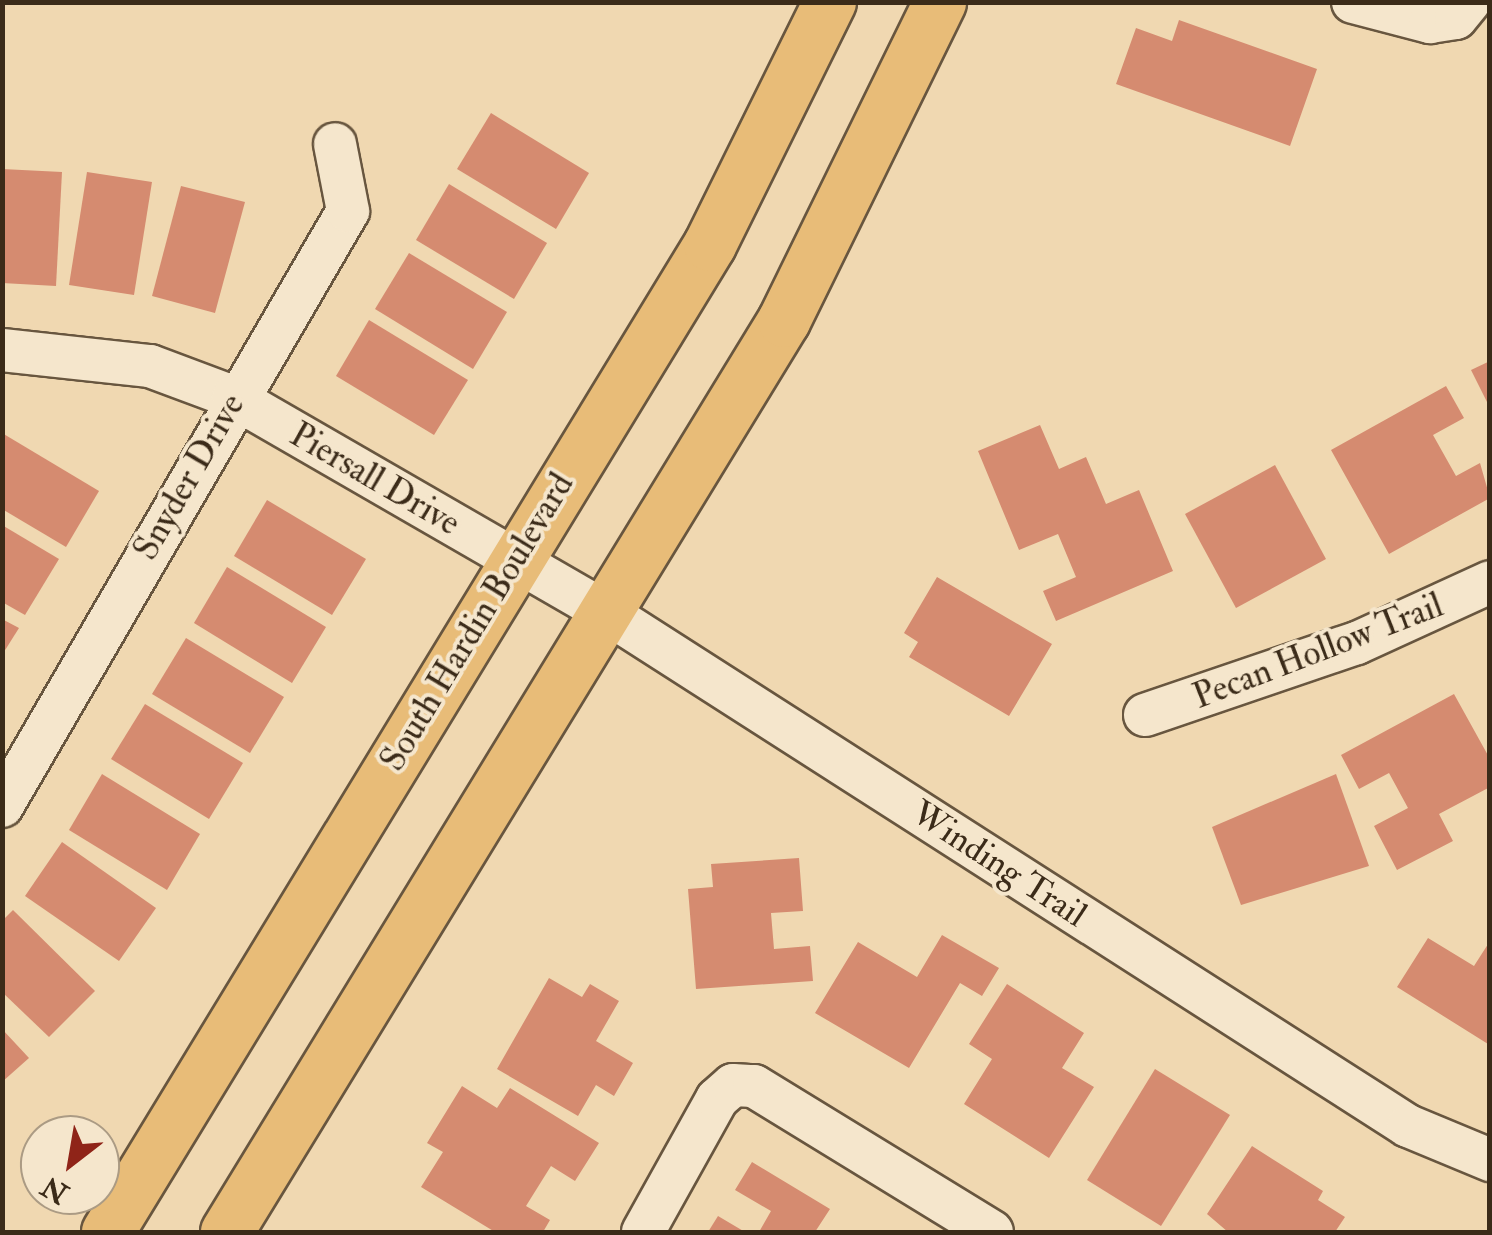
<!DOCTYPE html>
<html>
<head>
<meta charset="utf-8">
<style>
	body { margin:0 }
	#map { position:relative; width:1492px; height:1235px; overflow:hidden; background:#f0d8b1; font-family:"IM FELL Double Pica",serif }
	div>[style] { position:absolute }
	.building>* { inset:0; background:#d58b70 }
	.roads { filter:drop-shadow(2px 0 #68563f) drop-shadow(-2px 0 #68563f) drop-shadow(0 2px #68563f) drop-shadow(0 -2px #68563f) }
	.minor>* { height:42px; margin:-21px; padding:0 21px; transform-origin:21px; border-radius:21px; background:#f5e6cc }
	.major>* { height:52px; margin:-26px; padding:0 26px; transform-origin:26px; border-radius:26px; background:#e8bc78 }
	span { translate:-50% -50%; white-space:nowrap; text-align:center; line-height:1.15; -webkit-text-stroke:8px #f5e6cc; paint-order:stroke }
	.street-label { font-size:35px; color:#3b2b19 }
	.frame { position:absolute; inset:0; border:5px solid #3b2b19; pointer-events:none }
	.north { position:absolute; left:20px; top:1115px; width:100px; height:100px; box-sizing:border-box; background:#f5e6cc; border:2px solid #ab9b84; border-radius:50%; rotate:211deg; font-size:28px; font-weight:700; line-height:40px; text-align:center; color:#3b2b19 }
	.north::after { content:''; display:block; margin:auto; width:35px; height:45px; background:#8f2418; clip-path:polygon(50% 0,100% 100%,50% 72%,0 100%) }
</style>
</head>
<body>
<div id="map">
	<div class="building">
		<i style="clip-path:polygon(1179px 20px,1317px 69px,1290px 146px,1116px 84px,1136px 28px,1172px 41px)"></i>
		<i style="clip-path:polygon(491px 113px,589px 173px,556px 229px,457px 169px)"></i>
		<i style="clip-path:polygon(2px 169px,62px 172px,56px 286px,2px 283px)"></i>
		<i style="clip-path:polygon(87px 172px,152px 182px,134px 295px,69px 285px)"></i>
		<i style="clip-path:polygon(449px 184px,547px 243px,514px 299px,416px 240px)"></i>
		<i style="clip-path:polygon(181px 186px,245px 202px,215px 313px,152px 296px)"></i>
		<i style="clip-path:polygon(409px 253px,507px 312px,473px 369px,375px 309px)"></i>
		<i style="clip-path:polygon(369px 320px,468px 380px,434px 435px,336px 376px)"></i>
		<i style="clip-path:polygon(1490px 361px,1490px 408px,1471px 370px)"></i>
		<i style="clip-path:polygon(1446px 386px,1464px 418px,1433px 435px,1456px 476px,1480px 463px,1490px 498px,1389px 554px,1331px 450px)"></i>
		<i style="clip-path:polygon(1040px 425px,1059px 469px,1086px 457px,1106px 504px,1139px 490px,1173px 571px,1056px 621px,1043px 591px,1076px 577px,1058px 534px,1019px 550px,978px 451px)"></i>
		<i style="clip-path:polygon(2px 433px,99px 491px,66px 547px,2px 509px)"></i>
		<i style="clip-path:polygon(1275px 465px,1326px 559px,1236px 608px,1185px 514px)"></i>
		<i style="clip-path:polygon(267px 500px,366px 559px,332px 615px,234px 556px)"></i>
		<i style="clip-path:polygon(2px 525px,59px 559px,25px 615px,2px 602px)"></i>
		<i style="clip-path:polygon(227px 567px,326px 627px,292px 683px,194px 623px)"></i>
		<i style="clip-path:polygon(937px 577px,1052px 644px,1009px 716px,909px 657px,918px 642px,904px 633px)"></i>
		<i style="clip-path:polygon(2px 619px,19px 628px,2px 655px)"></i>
		<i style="clip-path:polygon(186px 638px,284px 697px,250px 753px,152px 694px)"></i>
		<i style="clip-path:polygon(1454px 694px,1490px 759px,1490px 787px,1439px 814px,1453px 841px,1397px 870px,1374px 826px,1408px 808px,1389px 773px,1359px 789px,1341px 755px)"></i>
		<i style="clip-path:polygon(145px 704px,243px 763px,209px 819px,111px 759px)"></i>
		<i style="clip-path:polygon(102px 774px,200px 834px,167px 890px,69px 830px)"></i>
		<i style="clip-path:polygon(1336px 774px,1369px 866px,1241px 905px,1212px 827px)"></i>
		<i style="clip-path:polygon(62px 842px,156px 908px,119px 961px,25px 896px)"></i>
		<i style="clip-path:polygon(799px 858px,803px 911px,771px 913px,774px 949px,810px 946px,813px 981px,696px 989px,688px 889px,713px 887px,711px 864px)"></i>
		<i style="clip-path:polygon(13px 910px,95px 991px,49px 1037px,2px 992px,2px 921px)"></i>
		<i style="clip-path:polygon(942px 935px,999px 968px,982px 996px,960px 983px,909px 1068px,815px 1013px,858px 942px,917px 977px)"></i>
		<i style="clip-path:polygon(1428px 938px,1474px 966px,1490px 941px,1488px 1044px,1397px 987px)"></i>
		<i style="clip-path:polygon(549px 978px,582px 997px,590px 984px,619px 1001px,596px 1041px,633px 1063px,614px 1096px,596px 1085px,578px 1116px,497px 1069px)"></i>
		<i style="clip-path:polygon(1007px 984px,1084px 1033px,1062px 1068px,1094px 1087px,1049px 1158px,964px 1104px,992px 1059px,969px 1044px)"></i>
		<i style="clip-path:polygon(2px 1029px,29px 1058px,2px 1082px)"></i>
		<i style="clip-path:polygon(1155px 1069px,1230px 1115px,1161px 1226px,1087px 1180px)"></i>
		<i style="clip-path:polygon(462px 1086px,497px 1108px,510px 1088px,599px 1143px,575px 1181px,551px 1166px,526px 1206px,550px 1220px,543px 1232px,495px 1232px,421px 1187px,443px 1152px,427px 1143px)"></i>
		<i style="clip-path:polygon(1252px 1146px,1323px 1191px,1318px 1200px,1345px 1217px,1335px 1232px,1228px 1232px,1207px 1214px)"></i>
		<i style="clip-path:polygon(752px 1162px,830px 1209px,815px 1232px,759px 1232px,771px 1211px,735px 1190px)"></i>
		<i style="clip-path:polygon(718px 1216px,745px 1232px,708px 1232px)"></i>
	</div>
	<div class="roads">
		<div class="minor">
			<i style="left:1353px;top:2px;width:80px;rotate:14.6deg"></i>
			<i style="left:1430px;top:22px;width:26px;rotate:-9deg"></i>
			<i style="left:1456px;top:18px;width:21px;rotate:-51deg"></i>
			<i style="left:2px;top:350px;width:149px;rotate:6.2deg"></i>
			<i style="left:150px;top:366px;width:89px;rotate:20.5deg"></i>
			<i style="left:233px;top:397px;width:428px;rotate:30deg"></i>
			<i style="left:604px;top:611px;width:955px;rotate:32.64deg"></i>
			<i style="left:1408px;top:1126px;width:89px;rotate:22.5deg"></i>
			<i style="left:1145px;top:715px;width:224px;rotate:-18.8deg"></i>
			<i style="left:1357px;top:643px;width:146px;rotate:-24.6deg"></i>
			<i style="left:2px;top:806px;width:688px;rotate:-59.82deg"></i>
			<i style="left:348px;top:211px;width:68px;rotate:-101deg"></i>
			<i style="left:643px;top:1232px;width:152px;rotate:-60.9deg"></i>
			<i style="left:717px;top:1099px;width:21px;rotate:-41deg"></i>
			<i style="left:733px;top:1085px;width:21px;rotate:3deg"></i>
			<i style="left:754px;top:1086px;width:279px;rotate:31.5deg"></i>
		</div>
		<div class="major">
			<i style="left:108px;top:1232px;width:1156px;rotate:-58.62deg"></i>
			<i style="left:710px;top:245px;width:271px;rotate:-63.7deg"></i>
			<i style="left:227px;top:1232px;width:1068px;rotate:-58.56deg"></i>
			<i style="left:784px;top:321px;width:355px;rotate:-63.9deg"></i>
		</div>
	</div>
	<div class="street-label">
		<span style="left:189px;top:477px;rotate:-60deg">Snyder Drive</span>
		<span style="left:375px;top:479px;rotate:30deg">Piersall Drive</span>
		<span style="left:477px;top:622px;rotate:-59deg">South Hardin Boulevard</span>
		<span style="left:1318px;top:651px;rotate:-21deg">Pecan Hollow Trail</span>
		<span style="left:999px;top:864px;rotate:33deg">Winding Trail</span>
	</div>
	<div class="frame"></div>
	<div class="north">N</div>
</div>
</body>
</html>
